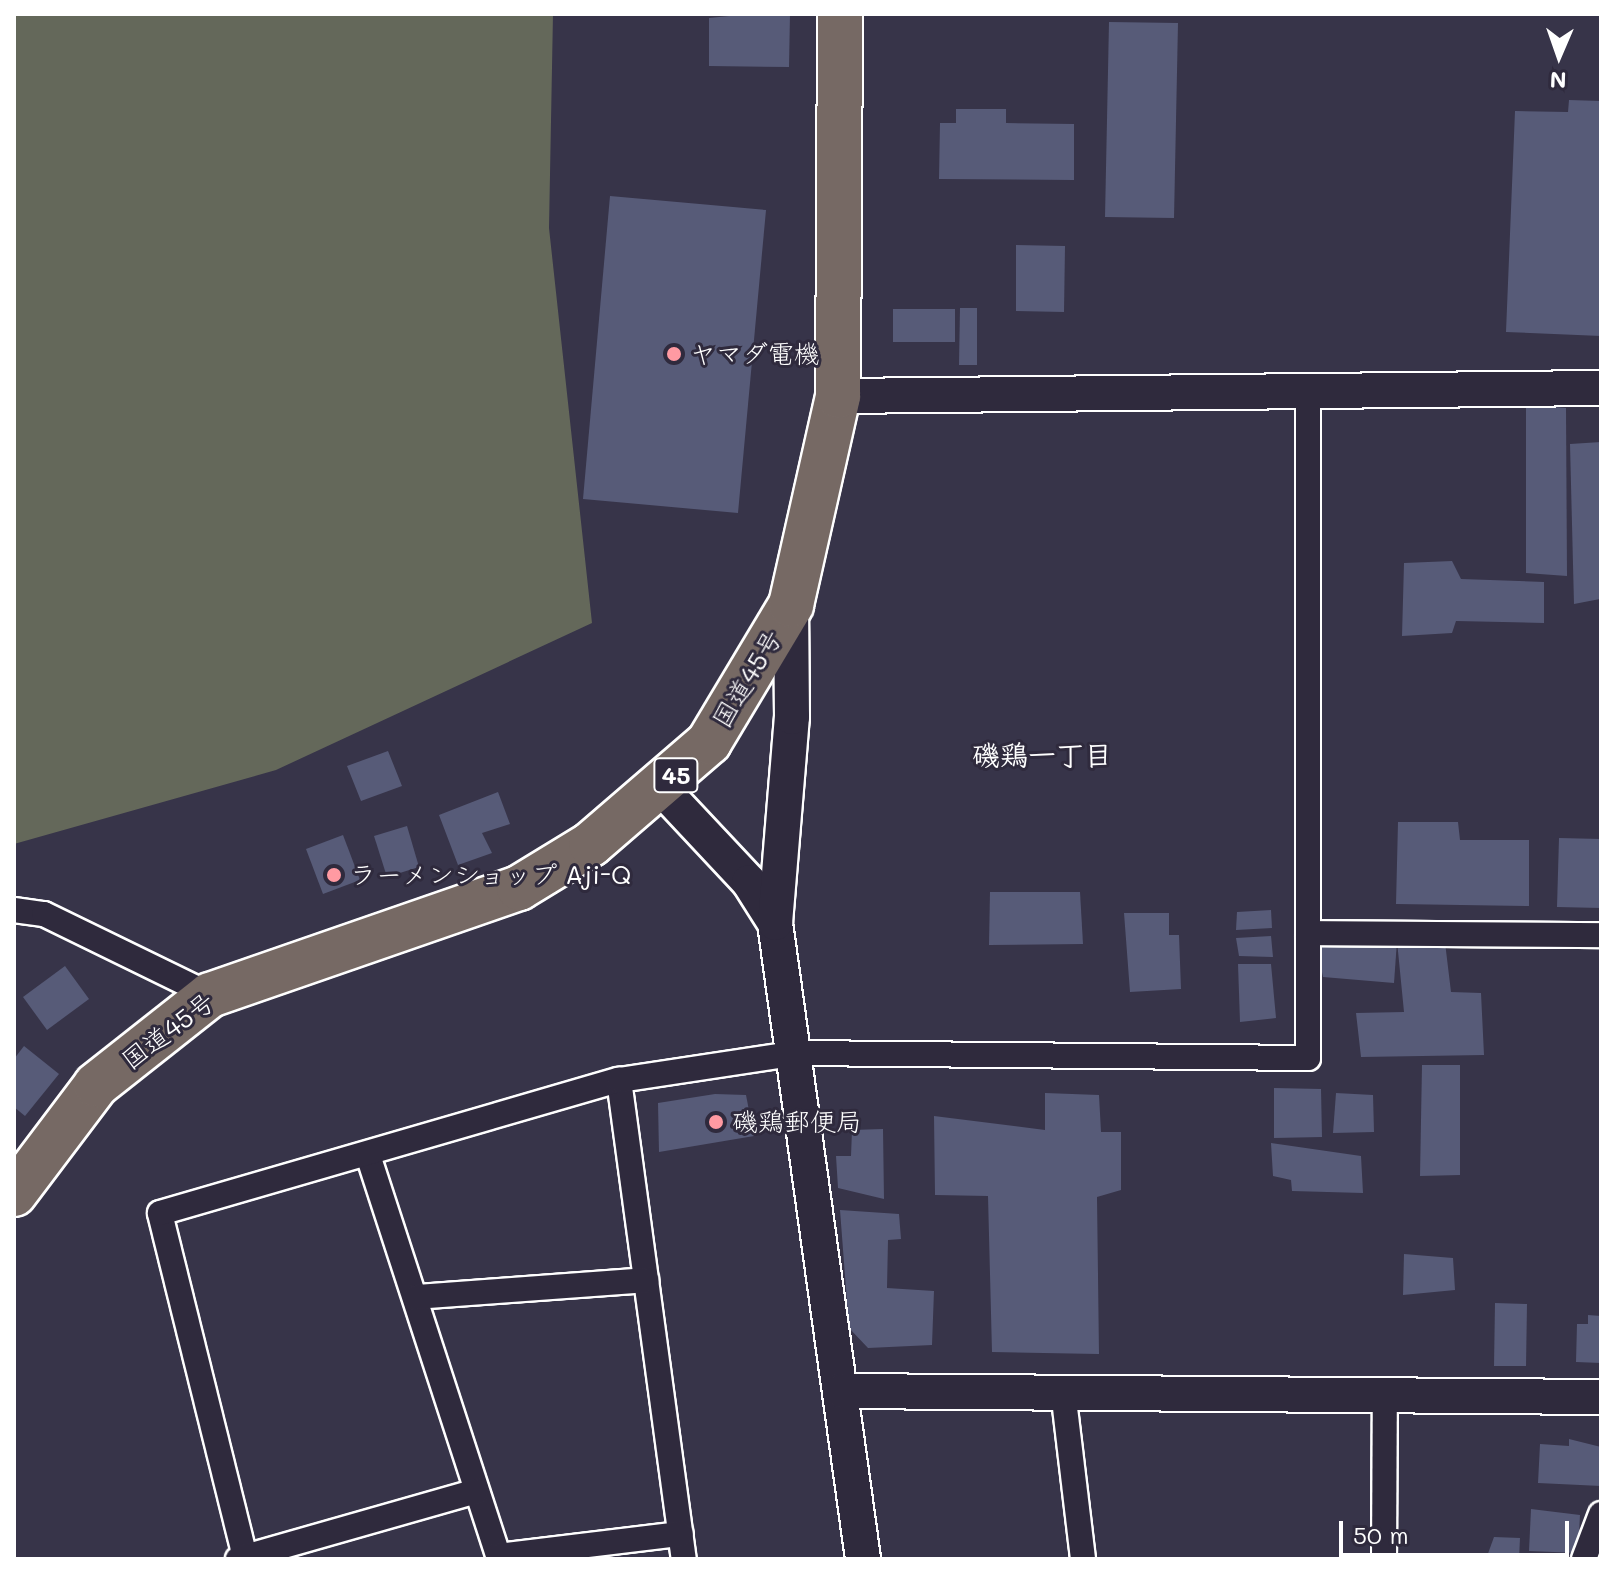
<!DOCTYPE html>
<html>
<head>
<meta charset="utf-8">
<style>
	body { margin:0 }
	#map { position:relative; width:1615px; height:1573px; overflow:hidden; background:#373449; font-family:Mali,"Klee One",sans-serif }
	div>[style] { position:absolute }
	.green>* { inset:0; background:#64685a }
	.building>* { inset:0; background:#575b78 }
	.roads { filter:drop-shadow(2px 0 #fff) drop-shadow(-2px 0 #fff) drop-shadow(0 2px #fff) drop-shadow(0 -2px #fff) }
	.street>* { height:24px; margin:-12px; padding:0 12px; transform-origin:12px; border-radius:12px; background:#2f2a3d }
	.secondary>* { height:34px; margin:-17px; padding:0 17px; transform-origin:17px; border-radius:17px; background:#2f2a3d }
	.highway>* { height:44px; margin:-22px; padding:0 22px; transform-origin:22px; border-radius:22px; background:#766964 }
	.dots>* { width:22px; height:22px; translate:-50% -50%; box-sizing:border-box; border:4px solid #2f2a3d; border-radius:50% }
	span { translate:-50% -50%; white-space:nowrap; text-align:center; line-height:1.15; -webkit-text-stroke:6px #2f2a3d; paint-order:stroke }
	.shield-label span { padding:2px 6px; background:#2f2a3d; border:2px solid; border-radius:6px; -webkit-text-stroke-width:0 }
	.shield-label { font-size:24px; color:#fff; font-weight:700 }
	.poi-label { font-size:26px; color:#fff }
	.left { translate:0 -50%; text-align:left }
	.street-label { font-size:26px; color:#fff }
	.neighbourhood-label { font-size:28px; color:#fff; font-weight:700 }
	.frame { position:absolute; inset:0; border:16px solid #fff; pointer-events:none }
	.north { position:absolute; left:1519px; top:16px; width:80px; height:80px; -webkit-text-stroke:6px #2f2a3d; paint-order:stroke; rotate:182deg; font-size:22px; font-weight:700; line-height:32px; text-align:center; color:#fff }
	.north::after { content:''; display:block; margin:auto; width:28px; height:36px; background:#fff; clip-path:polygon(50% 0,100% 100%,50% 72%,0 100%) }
	.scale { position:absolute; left:1339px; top:1521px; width:230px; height:36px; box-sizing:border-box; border:4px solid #fff; border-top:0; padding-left:10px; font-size:24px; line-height:28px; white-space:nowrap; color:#fff; -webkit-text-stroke:6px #2f2a3d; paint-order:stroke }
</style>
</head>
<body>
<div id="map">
	<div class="green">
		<i style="clip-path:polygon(14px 14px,553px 14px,549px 228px,592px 623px,276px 770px,14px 844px)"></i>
	</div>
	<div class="building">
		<i style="clip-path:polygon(749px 14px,790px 14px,789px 67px,709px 66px,709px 18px)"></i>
		<i style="clip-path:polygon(1109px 22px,1178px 23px,1174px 218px,1105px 217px)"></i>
		<i style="clip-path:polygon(1569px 100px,1601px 101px,1601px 336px,1506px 332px,1515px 111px,1568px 112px)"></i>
		<i style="clip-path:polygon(956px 109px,1006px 109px,1006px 123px,1074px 124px,1074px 180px,939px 179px,940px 123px,956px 123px)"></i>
		<i style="clip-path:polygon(610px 196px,766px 210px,738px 513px,583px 499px)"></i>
		<i style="clip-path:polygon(1016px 245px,1065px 246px,1064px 312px,1016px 311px)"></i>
		<i style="clip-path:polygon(960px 308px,977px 308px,977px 365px,959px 365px)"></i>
		<i style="clip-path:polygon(893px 309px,955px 309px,955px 342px,893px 342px)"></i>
		<i style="clip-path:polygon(1526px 405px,1566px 408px,1567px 576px,1526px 573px)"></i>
		<i style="clip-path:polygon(1601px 442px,1600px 599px,1574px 604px,1570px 444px)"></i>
		<i style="clip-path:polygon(1452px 561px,1461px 579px,1544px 582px,1544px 623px,1456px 621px,1452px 633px,1402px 636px,1404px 563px)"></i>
		<i style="clip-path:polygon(388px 751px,402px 786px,361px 801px,347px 766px)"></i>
		<i style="clip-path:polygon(498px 792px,510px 824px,482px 833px,492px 853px,458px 865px,439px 815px)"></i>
		<i style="clip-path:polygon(1398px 822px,1458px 822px,1460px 840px,1529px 840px,1529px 906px,1396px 904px)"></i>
		<i style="clip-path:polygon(407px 826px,419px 867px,387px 877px,374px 836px)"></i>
		<i style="clip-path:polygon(343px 835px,360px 880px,323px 894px,306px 849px)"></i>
		<i style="clip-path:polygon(1559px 838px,1601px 839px,1601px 908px,1557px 907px)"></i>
		<i style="clip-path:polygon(990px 892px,1080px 892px,1083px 944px,989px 945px)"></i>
		<i style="clip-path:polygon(1271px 910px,1272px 928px,1236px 930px,1237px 912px)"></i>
		<i style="clip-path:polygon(1124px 913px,1169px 913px,1169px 935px,1179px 935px,1181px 989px,1130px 992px)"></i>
		<i style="clip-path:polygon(1444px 934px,1451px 992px,1481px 993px,1484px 1055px,1361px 1057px,1356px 1013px,1404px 1012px,1397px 941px)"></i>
		<i style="clip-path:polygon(1271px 936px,1273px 957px,1239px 956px,1236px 938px)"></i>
		<i style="clip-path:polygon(1397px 941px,1394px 983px,1323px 977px,1316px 942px)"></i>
		<i style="clip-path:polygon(1238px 964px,1271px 964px,1276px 1018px,1240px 1022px)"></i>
		<i style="clip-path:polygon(65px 966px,89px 999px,47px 1030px,23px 997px)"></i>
		<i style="clip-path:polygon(24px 1046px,59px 1074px,25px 1116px,14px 1107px,14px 1059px)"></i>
		<i style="clip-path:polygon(1422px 1065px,1460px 1065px,1460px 1175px,1420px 1176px)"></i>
		<i style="clip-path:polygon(1274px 1088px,1321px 1089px,1322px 1137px,1274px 1138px)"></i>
		<i style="clip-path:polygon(1045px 1093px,1099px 1095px,1101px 1132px,1121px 1132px,1121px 1190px,1097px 1197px,1099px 1354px,992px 1352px,988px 1196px,935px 1195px,934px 1116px,1045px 1130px)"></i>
		<i style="clip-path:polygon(1336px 1093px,1373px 1095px,1374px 1132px,1333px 1133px)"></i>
		<i style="clip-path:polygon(715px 1094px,746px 1095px,754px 1136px,659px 1152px,658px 1103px)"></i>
		<i style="clip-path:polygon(883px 1129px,884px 1199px,838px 1188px,836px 1156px,851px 1156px,852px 1130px)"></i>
		<i style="clip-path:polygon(1271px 1143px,1361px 1156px,1363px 1193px,1292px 1191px,1291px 1180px,1273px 1176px)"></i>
		<i style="clip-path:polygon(840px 1210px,899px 1214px,901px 1239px,888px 1240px,887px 1288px,934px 1291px,932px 1345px,868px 1348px,849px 1328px)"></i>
		<i style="clip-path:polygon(1404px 1254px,1453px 1258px,1455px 1290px,1403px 1295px)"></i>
		<i style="clip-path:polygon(1495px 1303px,1527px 1304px,1526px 1366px,1494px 1366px)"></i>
		<i style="clip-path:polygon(1588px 1315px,1601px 1316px,1601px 1363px,1576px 1362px,1577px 1324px,1588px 1324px)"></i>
		<i style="clip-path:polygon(1569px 1439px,1601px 1447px,1601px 1486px,1538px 1483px,1540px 1444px,1569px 1446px)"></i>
		<i style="clip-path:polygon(1531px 1509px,1580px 1515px,1578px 1553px,1529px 1551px)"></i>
		<i style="clip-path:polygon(1494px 1537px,1520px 1538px,1519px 1559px,1486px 1559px)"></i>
	</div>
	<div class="roads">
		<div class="street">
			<i style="left:14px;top:910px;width:30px;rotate:8deg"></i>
			<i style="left:44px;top:914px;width:185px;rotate:26deg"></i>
			<i style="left:1308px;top:933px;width:293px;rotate:0.4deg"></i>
			<i style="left:619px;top:1080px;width:483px;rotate:82.3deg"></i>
			<i style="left:369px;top:1158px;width:422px;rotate:72deg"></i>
			<i style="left:416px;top:1297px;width:231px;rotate:-4.2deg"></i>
			<i style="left:1063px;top:1391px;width:169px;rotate:83.2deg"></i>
			<i style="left:498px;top:1556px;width:184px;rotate:-6.9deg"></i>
			<i style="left:245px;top:1557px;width:354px;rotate:-103.9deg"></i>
			<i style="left:160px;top:1213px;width:478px;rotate:-16.2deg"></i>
			<i style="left:619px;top:1080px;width:180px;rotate:-8.6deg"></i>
			<i style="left:797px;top:1053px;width:511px;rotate:0.56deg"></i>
			<i style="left:1308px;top:1058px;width:667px;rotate:-90deg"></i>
			<i style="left:238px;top:1559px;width:248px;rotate:-15.9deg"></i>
			<i style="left:1384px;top:1559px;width:166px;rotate:-89.7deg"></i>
			<i style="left:1584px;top:1559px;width:48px;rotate:-69.3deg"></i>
		</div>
		<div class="secondary">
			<i style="left:838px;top:396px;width:763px;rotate:-0.6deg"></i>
			<i style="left:662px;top:789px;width:127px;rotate:46.9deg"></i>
			<i style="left:749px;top:882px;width:49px;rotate:57.6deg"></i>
			<i style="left:775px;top:923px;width:642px;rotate:82.12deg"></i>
			<i style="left:775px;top:923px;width:207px;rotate:-85.3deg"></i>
			<i style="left:792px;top:717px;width:112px;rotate:-90.5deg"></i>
			<i style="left:842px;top:1391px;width:759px;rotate:0.45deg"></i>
		</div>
		<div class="highway">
			<i style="left:14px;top:1194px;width:136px;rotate:-53deg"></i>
			<i style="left:96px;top:1085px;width:145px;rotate:-38.3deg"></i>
			<i style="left:210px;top:995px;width:327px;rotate:-19.1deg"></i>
			<i style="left:519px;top:888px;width:84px;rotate:-31.4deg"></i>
			<i style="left:591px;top:844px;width:156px;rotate:-40.8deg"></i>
			<i style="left:709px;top:742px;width:160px;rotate:-59.1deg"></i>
			<i style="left:791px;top:605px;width:214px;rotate:-77.3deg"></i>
			<i style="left:838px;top:396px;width:382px;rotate:-89.7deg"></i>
		</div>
	</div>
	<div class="dots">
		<i style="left:674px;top:354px;background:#ff9aa2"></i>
		<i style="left:334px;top:875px;background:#ff9aa2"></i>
		<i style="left:716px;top:1122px;background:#ff9aa2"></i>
	</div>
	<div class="shield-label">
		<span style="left:676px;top:775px">45</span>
	</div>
	<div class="poi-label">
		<span class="left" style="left:690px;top:354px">ヤマダ電機</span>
		<span class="left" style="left:350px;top:875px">ラーメンショップ Aji-Q</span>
		<span class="left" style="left:732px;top:1122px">磯鶏郵便局</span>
	</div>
	<div class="street-label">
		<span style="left:747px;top:679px;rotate:-59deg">国道45号</span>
		<span style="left:168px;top:1031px;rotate:-37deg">国道45号</span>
	</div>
	<div class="neighbourhood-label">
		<span style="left:1042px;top:754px">磯鶏一丁目</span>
	</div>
	<div class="frame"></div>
	<div class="north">N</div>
	<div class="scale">50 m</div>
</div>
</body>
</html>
